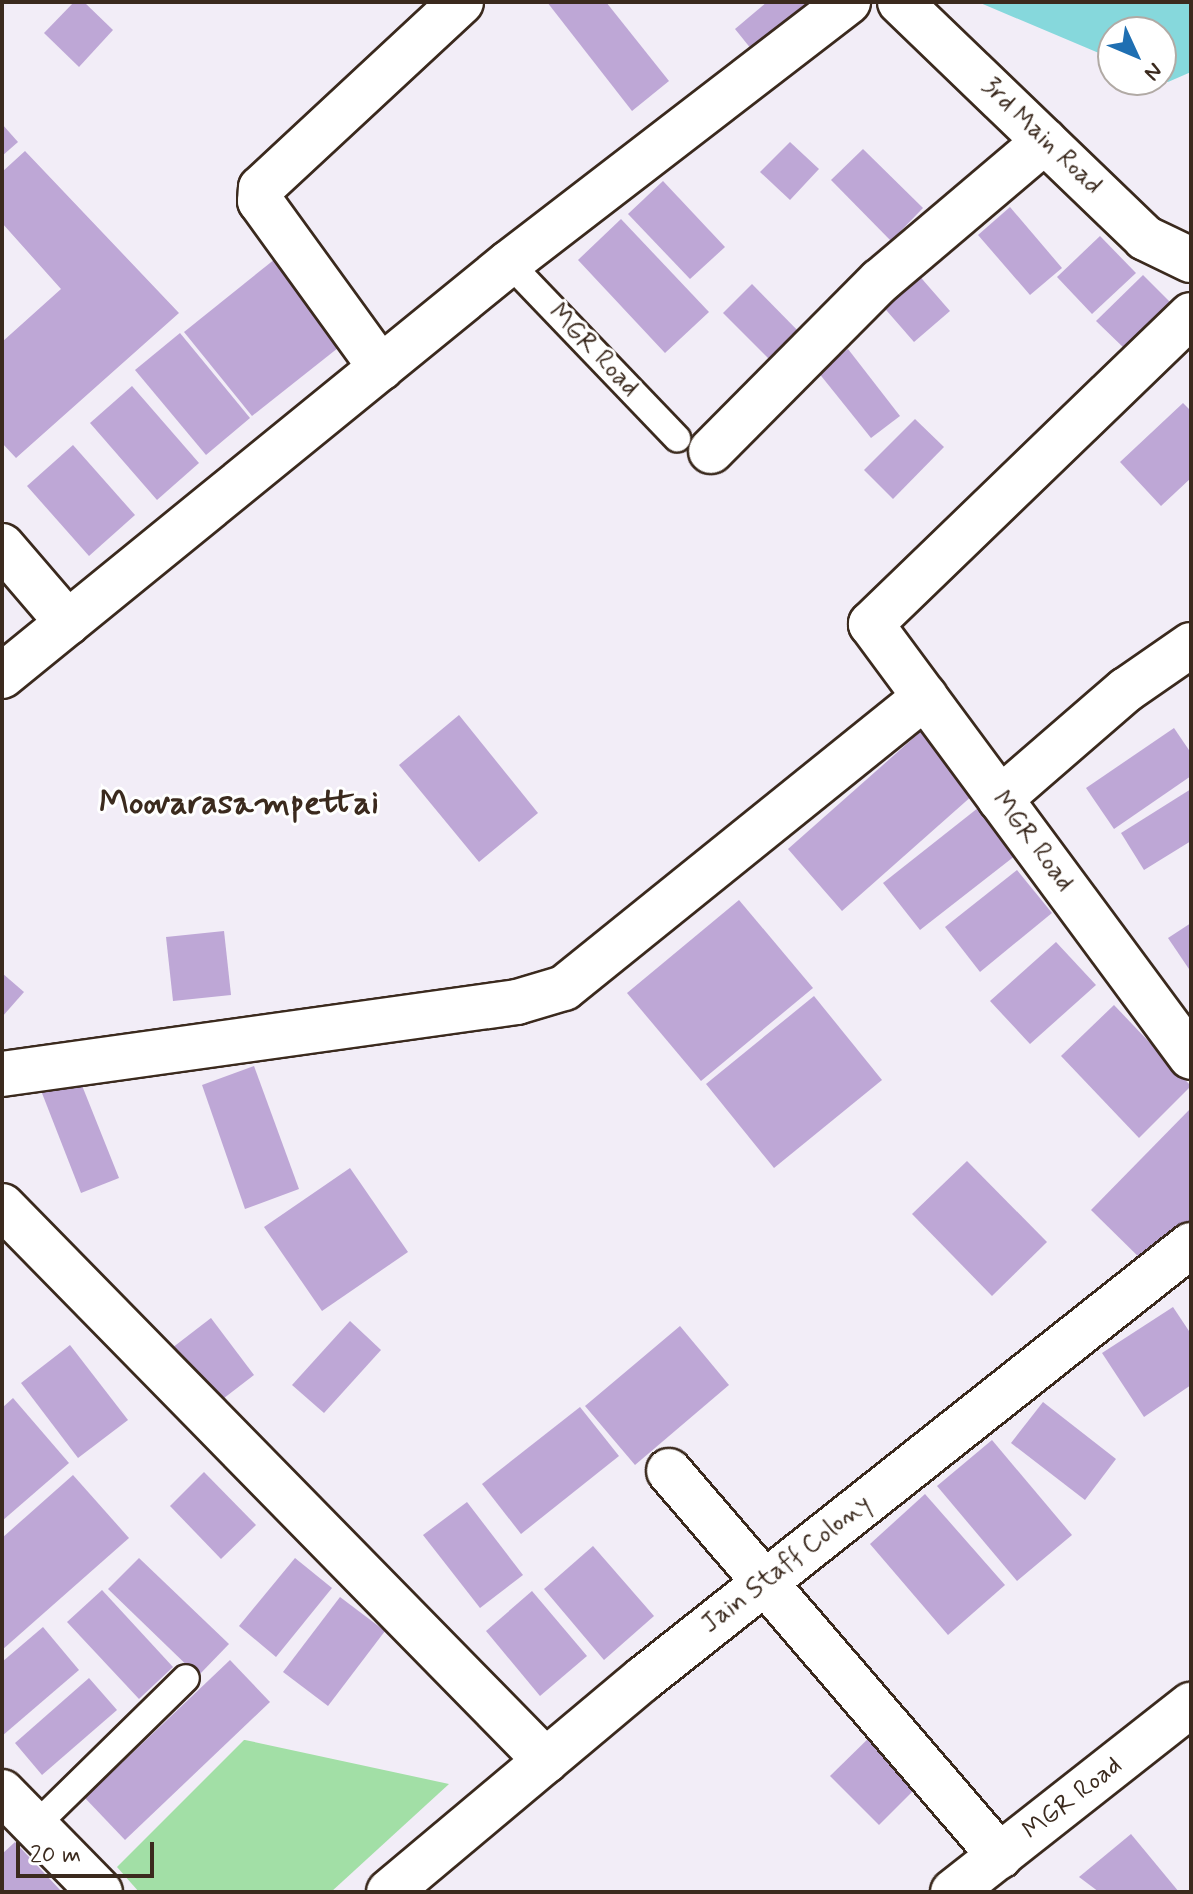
<!DOCTYPE html>
<html>
<head>
<meta charset="utf-8">
<style>
	body { margin:0 }
	#map { position:relative; width:1193px; height:1894px; overflow:hidden; background:#f2edf7; font-family:Mynerve,sans-serif }
	div>[style] { position:absolute }
	.green>* { inset:0; background:#a2dfa6 }
	.water>* { inset:0; background:#86d8dc }
	.building>* { inset:0; background:#bea7d6 }
	.roads { filter:drop-shadow(2px 0 #3b2a1e) drop-shadow(-2px 0 #3b2a1e) drop-shadow(0 2px #3b2a1e) drop-shadow(0 -2px #3b2a1e) }
	.lane>* { height:26px; margin:-13px; padding:0 13px; transform-origin:13px; border-radius:13px; background:#fff }
	.street>* { height:44px; margin:-22px; padding:0 22px; transform-origin:22px; border-radius:22px; background:#fff }
	.secondary>* { height:44px; margin:-22px; padding:0 22px; transform-origin:22px; border-radius:22px; background:#fff }
	span { translate:-50% -50%; white-space:nowrap; text-align:center; line-height:1.15; -webkit-text-stroke:6px #fff; paint-order:stroke }
	.street-label { font-size:26px; color:#3b2a1e }
	.district-label { font-size:34px; color:#3b2a1e; font-weight:700 }
	.frame { position:absolute; inset:0; border:4px solid #3b2a1e; pointer-events:none }
	.north { position:absolute; left:1097px; top:16px; width:80px; height:80px; box-sizing:border-box; background:#fff; border:2px solid #b1aaa5; border-radius:50%; rotate:134deg; font-size:22px; font-weight:700; line-height:32px; text-align:center; color:#3b2a1e }
	.north::after { content:''; display:block; margin:auto; width:28px; height:36px; background:#1f6fb2; clip-path:polygon(50% 0,100% 100%,50% 72%,0 100%) }
	.scale { position:absolute; left:16px; top:1842px; width:138px; height:36px; box-sizing:border-box; border:4px solid #3b2a1e; border-top:0; padding-left:10px; font-size:24px; line-height:28px; white-space:nowrap; color:#3b2a1e; -webkit-text-stroke:6px #fff; paint-order:stroke }
</style>
</head>
<body>
<div id="map">
	<div class="green">
		<i style="clip-path:polygon(244px 1740px,245px 1740px,449px 1784px,331px 1892px,139px 1892px,117px 1867px)"></i>
	</div>
	<div class="water">
		<i style="clip-path:polygon(978px 2px,1191px 2px,1191px 72px,1168px 82px,1161px 79px,1161px 32px,1113px 32px,1113px 59px)"></i>
	</div>
	<div class="building">
		<i style="clip-path:polygon(74px 2px,84px 2px,113px 30px,79px 67px,44px 33px)"></i>
		<i style="clip-path:polygon(547px 2px,606px 2px,669px 81px,632px 111px)"></i>
		<i style="clip-path:polygon(767px 2px,810px 2px,752px 50px,735px 29px)"></i>
		<i style="clip-path:polygon(2px 124px,18px 142px,2px 156px)"></i>
		<i style="clip-path:polygon(790px 142px,819px 169px,790px 200px,760px 172px)"></i>
		<i style="clip-path:polygon(863px 149px,923px 208px,891px 241px,831px 180px)"></i>
		<i style="clip-path:polygon(25px 151px,179px 313px,16px 458px,2px 443px,2px 342px,61px 289px,2px 223px,2px 172px)"></i>
		<i style="clip-path:polygon(663px 181px,725px 247px,690px 279px,628px 214px)"></i>
		<i style="clip-path:polygon(1010px 207px,1062px 268px,1030px 295px,978px 235px)"></i>
		<i style="clip-path:polygon(621px 219px,709px 312px,665px 353px,578px 260px)"></i>
		<i style="clip-path:polygon(1100px 236px,1136px 273px,1092px 314px,1057px 277px)"></i>
		<i style="clip-path:polygon(275px 259px,343px 344px,252px 416px,184px 332px)"></i>
		<i style="clip-path:polygon(916px 272px,950px 311px,914px 342px,880px 303px)"></i>
		<i style="clip-path:polygon(1143px 275px,1172px 304px,1126px 350px,1096px 321px)"></i>
		<i style="clip-path:polygon(752px 284px,804px 337px,775px 365px,723px 313px)"></i>
		<i style="clip-path:polygon(180px 333px,250px 418px,206px 455px,135px 370px)"></i>
		<i style="clip-path:polygon(848px 349px,900px 416px,871px 438px,818px 372px)"></i>
		<i style="clip-path:polygon(132px 386px,199px 463px,157px 500px,90px 423px)"></i>
		<i style="clip-path:polygon(1183px 403px,1191px 411px,1191px 478px,1161px 506px,1120px 462px)"></i>
		<i style="clip-path:polygon(915px 419px,944px 447px,893px 499px,864px 470px)"></i>
		<i style="clip-path:polygon(73px 445px,135px 515px,89px 556px,27px 486px)"></i>
		<i style="clip-path:polygon(459px 715px,538px 813px,479px 862px,399px 765px)"></i>
		<i style="clip-path:polygon(927px 726px,982px 787px,842px 911px,788px 849px)"></i>
		<i style="clip-path:polygon(1174px 728px,1191px 753px,1191px 776px,1114px 829px,1086px 788px)"></i>
		<i style="clip-path:polygon(1191px 789px,1191px 841px,1144px 870px,1121px 833px)"></i>
		<i style="clip-path:polygon(983px 804px,1020px 852px,920px 930px,883px 883px)"></i>
		<i style="clip-path:polygon(1017px 870px,1052px 913px,980px 972px,945px 927px)"></i>
		<i style="clip-path:polygon(739px 900px,813px 988px,701px 1081px,627px 993px)"></i>
		<i style="clip-path:polygon(1191px 923px,1191px 972px,1168px 938px)"></i>
		<i style="clip-path:polygon(224px 931px,231px 995px,173px 1001px,166px 937px)"></i>
		<i style="clip-path:polygon(1056px 942px,1096px 985px,1030px 1044px,990px 1001px)"></i>
		<i style="clip-path:polygon(2px 973px,24px 992px,2px 1017px)"></i>
		<i style="clip-path:polygon(814px 996px,882px 1080px,774px 1168px,706px 1084px)"></i>
		<i style="clip-path:polygon(1114px 1005px,1191px 1086px,1139px 1138px,1061px 1056px)"></i>
		<i style="clip-path:polygon(254px 1066px,299px 1189px,245px 1209px,202px 1085px)"></i>
		<i style="clip-path:polygon(77px 1073px,119px 1178px,81px 1193px,40px 1088px)"></i>
		<i style="clip-path:polygon(1191px 1108px,1191px 1226px,1150px 1268px,1091px 1210px)"></i>
		<i style="clip-path:polygon(967px 1161px,1047px 1242px,992px 1296px,912px 1214px)"></i>
		<i style="clip-path:polygon(350px 1168px,408px 1252px,322px 1311px,264px 1227px)"></i>
		<i style="clip-path:polygon(1173px 1307px,1191px 1334px,1191px 1385px,1144px 1417px,1102px 1353px)"></i>
		<i style="clip-path:polygon(211px 1318px,254px 1375px,215px 1405px,172px 1348px)"></i>
		<i style="clip-path:polygon(350px 1321px,381px 1350px,324px 1413px,292px 1385px)"></i>
		<i style="clip-path:polygon(680px 1326px,729px 1385px,635px 1465px,585px 1406px)"></i>
		<i style="clip-path:polygon(70px 1345px,128px 1420px,78px 1458px,21px 1383px)"></i>
		<i style="clip-path:polygon(13px 1398px,69px 1463px,2px 1521px,2px 1408px)"></i>
		<i style="clip-path:polygon(1043px 1402px,1116px 1459px,1085px 1500px,1011px 1443px)"></i>
		<i style="clip-path:polygon(580px 1407px,619px 1456px,521px 1534px,482px 1484px)"></i>
		<i style="clip-path:polygon(992px 1440px,1072px 1535px,1017px 1581px,937px 1486px)"></i>
		<i style="clip-path:polygon(204px 1472px,256px 1525px,221px 1559px,170px 1506px)"></i>
		<i style="clip-path:polygon(73px 1475px,129px 1538px,2px 1650px,2px 1538px)"></i>
		<i style="clip-path:polygon(925px 1494px,1005px 1585px,948px 1635px,870px 1544px)"></i>
		<i style="clip-path:polygon(467px 1502px,523px 1575px,480px 1608px,423px 1535px)"></i>
		<i style="clip-path:polygon(593px 1546px,654px 1616px,604px 1660px,544px 1589px)"></i>
		<i style="clip-path:polygon(139px 1558px,229px 1644px,198px 1676px,108px 1589px)"></i>
		<i style="clip-path:polygon(295px 1558px,332px 1588px,276px 1657px,239px 1626px)"></i>
		<i style="clip-path:polygon(102px 1590px,173px 1667px,139px 1699px,67px 1622px)"></i>
		<i style="clip-path:polygon(532px 1591px,587px 1656px,540px 1696px,486px 1631px)"></i>
		<i style="clip-path:polygon(340px 1597px,385px 1631px,328px 1706px,283px 1672px)"></i>
		<i style="clip-path:polygon(43px 1627px,79px 1670px,2px 1736px,2px 1662px)"></i>
		<i style="clip-path:polygon(230px 1660px,270px 1702px,125px 1840px,85px 1798px)"></i>
		<i style="clip-path:polygon(89px 1678px,117px 1710px,42px 1775px,15px 1743px)"></i>
		<i style="clip-path:polygon(877px 1730px,925px 1779px,879px 1825px,830px 1776px)"></i>
		<i style="clip-path:polygon(1131px 1834px,1179px 1892px,1099px 1892px,1079px 1877px)"></i>
		<i style="clip-path:polygon(15px 1842px,62px 1892px,2px 1892px,2px 1854px)"></i>
	</div>
	<div class="roads">
		<div class="lane">
			<i style="left:509px;top:263px;width:243px;rotate:46.2deg"></i>
			<i style="left:35px;top:1826px;width:211px;rotate:-44.4deg"></i>
		</div>
		<div class="street">
			<i style="left:1191px;top:315px;width:445px;rotate:136deg"></i>
			<i style="left:871px;top:624px;width:538px;rotate:53.53deg"></i>
			<i style="left:381px;top:368px;width:206px;rotate:-125.9deg"></i>
			<i style="left:260px;top:201px;width:13px;rotate:-86deg"></i>
			<i style="left:261px;top:188px;width:273px;rotate:-42.9deg"></i>
			<i style="left:711px;top:451px;width:240px;rotate:-45.2deg"></i>
			<i style="left:880px;top:281px;width:216px;rotate:-40.3deg"></i>
			<i style="left:2px;top:546px;width:101px;rotate:49.4deg"></i>
			<i style="left:2px;top:676px;width:654px;rotate:-39.17deg"></i>
			<i style="left:509px;top:263px;width:428px;rotate:-37.6deg"></i>
			<i style="left:1000px;top:799px;width:167px;rotate:-40.9deg"></i>
			<i style="left:1126px;top:690px;width:79px;rotate:-34.7deg"></i>
			<i style="left:2px;top:1074px;width:520px;rotate:-7.96deg"></i>
			<i style="left:517px;top:1002px;width:49px;rotate:-16.6deg"></i>
			<i style="left:564px;top:988px;width:464px;rotate:-38.9deg"></i>
			<i style="left:2px;top:1206px;width:777px;rotate:45.57deg"></i>
			<i style="left:669px;top:1471px;width:508px;rotate:49.31deg"></i>
			<i style="left:2px;top:1792px;width:140px;rotate:45.6deg"></i>
			<i style="left:389px;top:1892px;width:331px;rotate:-40deg"></i>
			<i style="left:643px;top:1679px;width:699px;rotate:-38.38deg"></i>
		</div>
		<div class="secondary">
			<i style="left:900px;top:2px;width:340px;rotate:43.9deg"></i>
			<i style="left:1145px;top:238px;width:51px;rotate:25.6deg"></i>
			<i style="left:953px;top:1892px;width:303px;rotate:-38.2deg"></i>
		</div>
	</div>
	<div class="street-label">
		<span style="left:1041px;top:137px;rotate:44deg">3rd Main Road</span>
		<span style="left:593px;top:351px;rotate:46deg">MGR Road</span>
		<span style="left:1032px;top:842px;rotate:53deg">MGR Road</span>
		<span style="left:787px;top:1565px;rotate:-38deg">Jain Staff Colony</span>
		<span style="left:1073px;top:1799px;rotate:-38deg">MGR Road</span>
	</div>
	<div class="district-label">
		<span style="left:239px;top:804px">Moovarasampettai</span>
	</div>
	<div class="frame"></div>
	<div class="north">N</div>
	<div class="scale">20 m</div>
</div>
</body>
</html>
